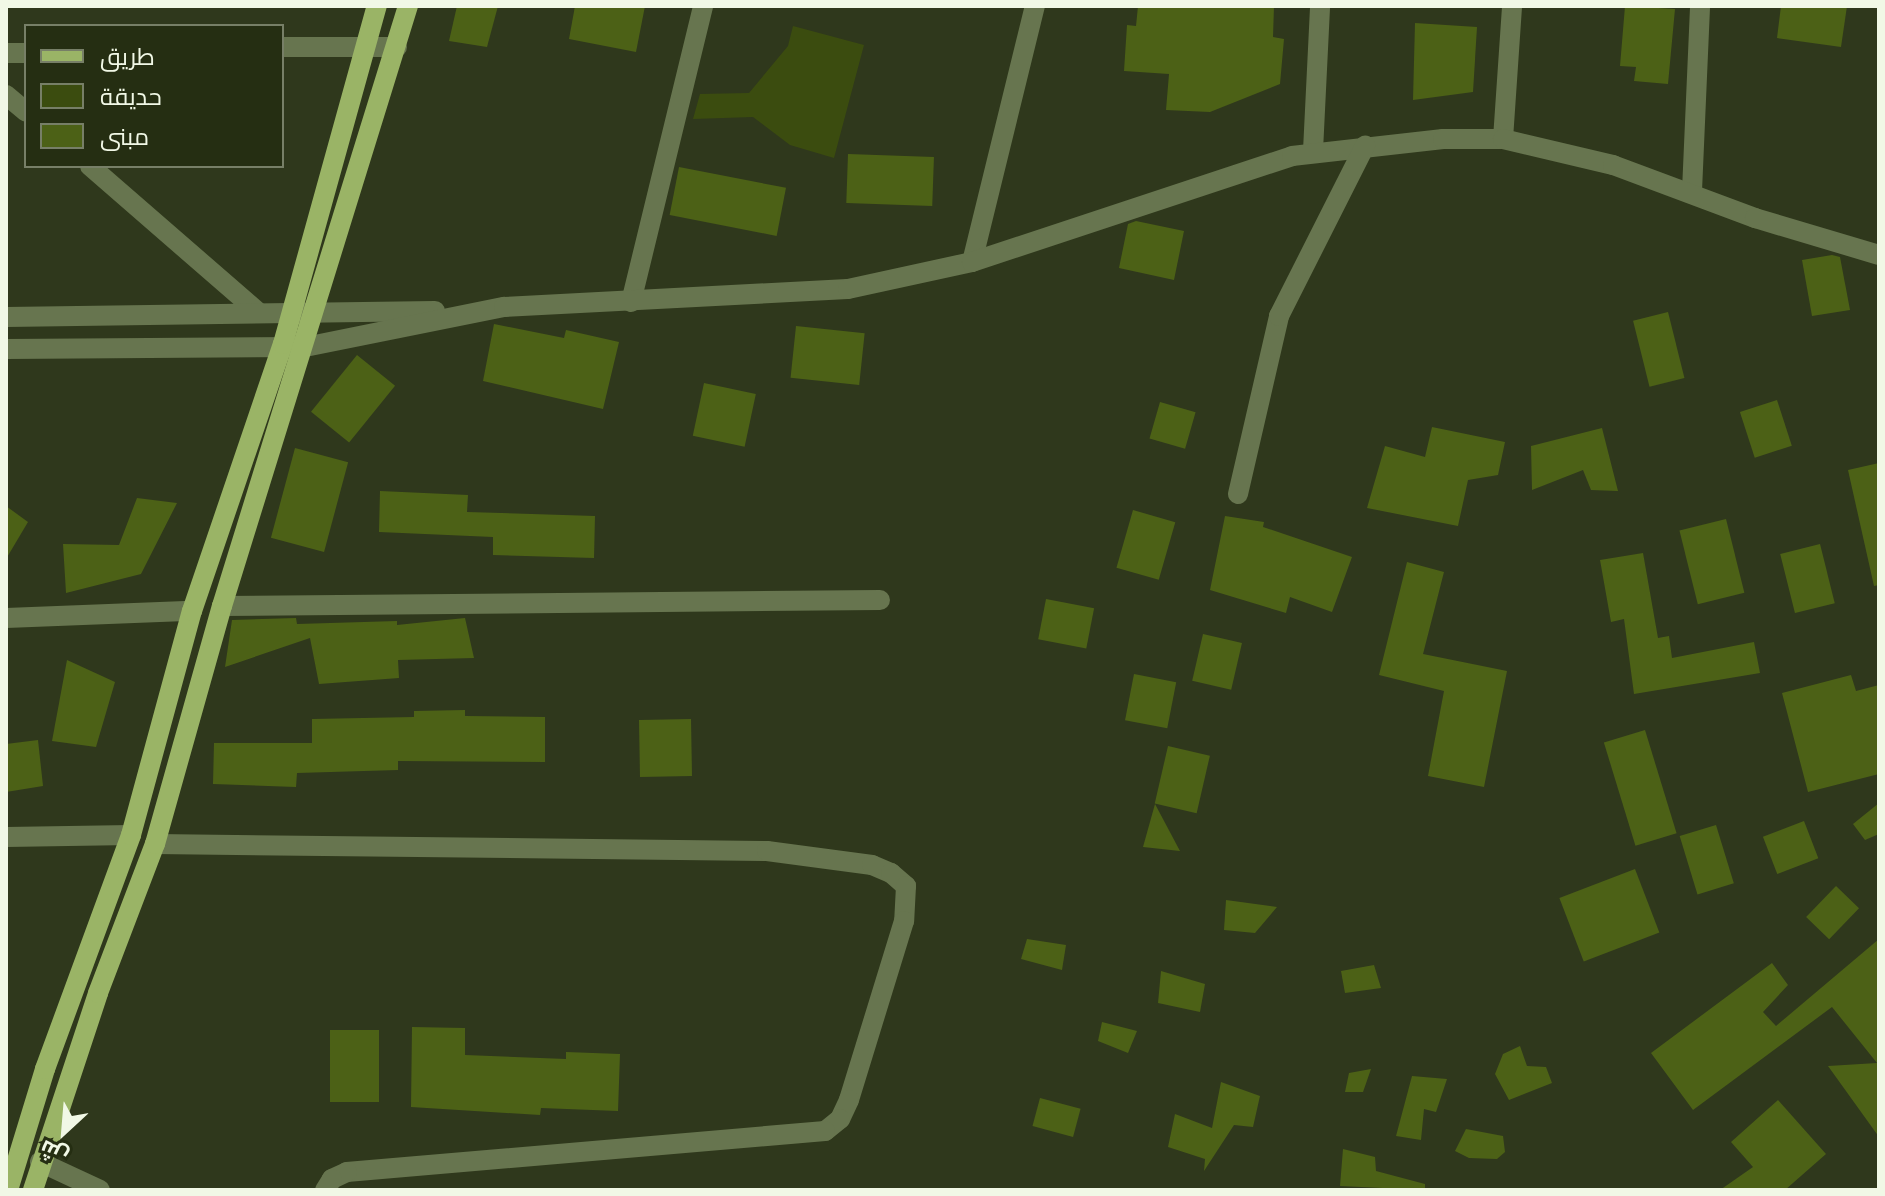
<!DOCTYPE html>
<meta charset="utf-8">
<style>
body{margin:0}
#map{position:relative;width:1885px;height:1196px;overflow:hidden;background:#2f381c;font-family:"Noto Serif",Cairo,serif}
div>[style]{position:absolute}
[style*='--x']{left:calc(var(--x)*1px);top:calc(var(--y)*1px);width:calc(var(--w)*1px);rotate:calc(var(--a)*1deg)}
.green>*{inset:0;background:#3b4c0f}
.building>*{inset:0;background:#4c6116;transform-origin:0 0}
.minor>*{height:20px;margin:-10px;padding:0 10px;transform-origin:10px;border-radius:10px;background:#67754f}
.major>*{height:20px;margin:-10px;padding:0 10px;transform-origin:10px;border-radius:10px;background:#9ab466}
span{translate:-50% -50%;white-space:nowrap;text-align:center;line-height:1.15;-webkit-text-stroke:6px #252e12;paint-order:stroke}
.frame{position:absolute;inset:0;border:8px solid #f1f8e6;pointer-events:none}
.legend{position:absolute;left:24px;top:24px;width:260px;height:144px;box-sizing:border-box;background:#252e12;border:2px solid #777f67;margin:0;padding:10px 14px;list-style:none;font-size:24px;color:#f1f8e6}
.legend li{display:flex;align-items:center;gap:16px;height:40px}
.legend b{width:40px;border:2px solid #777f67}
.north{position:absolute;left:24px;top:1092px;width:80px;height:80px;-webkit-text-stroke:6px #252e12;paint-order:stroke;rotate:206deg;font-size:22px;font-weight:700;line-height:32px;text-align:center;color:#f1f8e6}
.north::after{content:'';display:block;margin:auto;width:28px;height:36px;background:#f1f8e6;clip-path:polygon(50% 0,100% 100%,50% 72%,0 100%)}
</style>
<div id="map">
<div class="green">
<i style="clip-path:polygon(793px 26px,864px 45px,834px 158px,790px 145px,753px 117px,693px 119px,700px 94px,749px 93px,788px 46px)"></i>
</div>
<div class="building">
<i style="clip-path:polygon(457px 6px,498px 6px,487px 47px,449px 41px)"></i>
<i style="clip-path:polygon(575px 6px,645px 6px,636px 52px,569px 39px)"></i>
<i style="clip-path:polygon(1138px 6px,1274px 6px,1273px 37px,1284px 39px,1280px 84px,1210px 112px,1166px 110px,1169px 74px,1124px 71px,1127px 25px,1136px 26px)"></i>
<i style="clip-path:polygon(1625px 6px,1675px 9px,1668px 84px,1634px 81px,1636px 67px,1620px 66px)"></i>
<i style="clip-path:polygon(1781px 6px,1847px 6px,1841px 47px,1777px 38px)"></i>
<i style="clip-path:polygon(1415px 23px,1477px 27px,1473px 92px,1413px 100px)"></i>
<i style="left:848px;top:154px;width:86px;height:49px;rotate:2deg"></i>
<i style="left:679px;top:167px;width:109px;height:49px;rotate:11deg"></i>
<i style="clip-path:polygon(1136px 221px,1184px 231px,1174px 280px,1119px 268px,1128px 224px)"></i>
<i style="clip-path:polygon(1832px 255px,1840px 257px,1850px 310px,1812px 316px,1802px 260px)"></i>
<i style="left:1668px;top:312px;width:68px;height:36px;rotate:76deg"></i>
<i style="clip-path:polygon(494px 324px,564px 338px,566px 330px,619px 342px,603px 409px,483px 381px)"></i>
<i style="left:796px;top:326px;width:69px;height:52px;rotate:6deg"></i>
<i style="left:357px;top:355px;width:49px;height:73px;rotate:39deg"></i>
<i style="left:704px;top:383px;width:53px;height:54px;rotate:12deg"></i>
<i style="left:1777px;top:400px;width:48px;height:39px;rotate:72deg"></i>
<i style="left:1160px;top:402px;width:37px;height:38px;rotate:16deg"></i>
<i style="clip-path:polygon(1432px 427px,1505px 442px,1498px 475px,1468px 480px,1458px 526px,1367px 508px,1385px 446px,1425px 457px)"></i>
<i style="clip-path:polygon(1602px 428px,1618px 491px,1591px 490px,1583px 470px,1532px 490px,1531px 446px)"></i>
<i style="left:295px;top:448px;width:55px;height:93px;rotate:15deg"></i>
<i style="clip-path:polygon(1879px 463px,1879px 585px,1874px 586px,1848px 470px)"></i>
<i style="clip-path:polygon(380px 491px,468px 495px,467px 512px,595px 516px,594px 558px,493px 555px,493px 537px,379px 532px)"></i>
<i style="clip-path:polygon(137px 498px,177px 503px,141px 574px,66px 593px,63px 544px,119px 545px)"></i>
<i style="clip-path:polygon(6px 506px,28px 522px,6px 559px)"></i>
<i style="left:1133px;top:510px;width:44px;height:60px;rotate:16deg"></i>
<i style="clip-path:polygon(1225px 516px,1264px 522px,1263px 527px,1352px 557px,1332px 612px,1290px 597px,1286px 613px,1210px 590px)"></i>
<i style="left:1726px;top:519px;width:76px;height:48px;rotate:76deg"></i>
<i style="left:1820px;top:544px;width:61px;height:41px;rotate:76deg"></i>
<i style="clip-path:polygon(1643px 553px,1658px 638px,1669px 636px,1672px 658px,1754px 642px,1760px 673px,1634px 694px,1624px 619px,1611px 622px,1600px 560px)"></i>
<i style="clip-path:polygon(1407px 562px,1444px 572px,1423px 654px,1507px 671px,1484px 787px,1428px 776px,1444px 691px,1379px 675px)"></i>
<i style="left:1046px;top:599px;width:49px;height:41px;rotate:11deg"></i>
<i style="clip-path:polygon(296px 618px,297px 624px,397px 621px,397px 625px,465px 618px,474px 658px,398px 660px,399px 678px,319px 684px,310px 638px,225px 667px,232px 620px)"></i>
<i style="left:1203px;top:634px;width:40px;height:48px;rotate:13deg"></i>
<i style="clip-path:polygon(67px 660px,115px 682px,96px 747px,52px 741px)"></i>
<i style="left:1134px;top:674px;width:43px;height:47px;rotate:11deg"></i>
<i style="clip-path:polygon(1851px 675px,1856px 691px,1879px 685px,1879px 774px,1808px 792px,1782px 693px)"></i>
<i style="clip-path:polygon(465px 710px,465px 716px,545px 717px,545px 762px,398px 761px,398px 770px,297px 773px,296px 787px,213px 784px,214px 743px,312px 743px,312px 719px,414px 717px,414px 711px)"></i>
<i style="left:691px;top:719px;width:57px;height:52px;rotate:89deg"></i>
<i style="left:1645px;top:730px;width:108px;height:43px;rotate:73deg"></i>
<i style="clip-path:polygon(38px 740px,43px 786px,6px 792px,6px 744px)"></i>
<i style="left:1168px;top:746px;width:43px;height:59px;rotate:13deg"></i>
<i style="clip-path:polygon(1879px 803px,1879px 834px,1865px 840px,1853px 824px)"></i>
<i style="clip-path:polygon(1155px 804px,1180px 851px,1143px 847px)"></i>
<i style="left:1804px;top:821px;width:40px;height:44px;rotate:69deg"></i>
<i style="left:1716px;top:825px;width:61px;height:38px;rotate:73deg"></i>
<i style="left:1635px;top:869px;width:68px;height:81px;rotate:69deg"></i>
<i style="left:1836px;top:886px;width:32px;height:43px;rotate:44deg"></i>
<i style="clip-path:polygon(1226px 900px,1277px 907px,1255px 933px,1224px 930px)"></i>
<i style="clip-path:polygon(1027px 939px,1066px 945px,1062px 970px,1021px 959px)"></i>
<i style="clip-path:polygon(1879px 939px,1879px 1137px,1828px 1066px,1877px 1063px,1832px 1007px,1693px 1110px,1651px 1053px,1772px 963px,1788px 985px,1763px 1012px,1776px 1026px)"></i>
<i style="clip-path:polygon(1374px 965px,1381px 988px,1345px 993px,1341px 971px)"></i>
<i style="clip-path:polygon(1161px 971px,1205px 984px,1200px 1012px,1158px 1003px)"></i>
<i style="clip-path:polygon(1102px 1022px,1137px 1031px,1128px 1053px,1098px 1041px)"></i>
<i style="clip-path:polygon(412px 1027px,465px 1028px,465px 1055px,566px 1059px,566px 1052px,620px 1054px,618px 1111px,541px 1108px,540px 1115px,411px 1107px)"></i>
<i style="left:330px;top:1030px;width:49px;height:72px"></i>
<i style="clip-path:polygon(1520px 1046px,1527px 1066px,1546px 1067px,1552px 1083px,1509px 1100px,1495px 1074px,1503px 1054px)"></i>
<i style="clip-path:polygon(1371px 1069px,1363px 1092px,1345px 1092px,1349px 1073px)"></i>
<i style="clip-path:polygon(1412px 1076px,1447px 1079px,1436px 1112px,1424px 1109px,1421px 1140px,1396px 1136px)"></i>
<i style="clip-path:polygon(1221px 1082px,1260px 1096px,1253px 1127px,1234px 1125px,1204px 1171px,1205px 1159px,1168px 1147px,1175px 1114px,1212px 1128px)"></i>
<i style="left:1040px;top:1098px;width:42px;height:29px;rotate:15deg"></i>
<i style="clip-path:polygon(1778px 1100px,1826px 1154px,1785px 1190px,1720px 1190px,1753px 1167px,1731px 1142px)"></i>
<i style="clip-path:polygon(1466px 1129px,1503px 1136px,1505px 1152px,1497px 1159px,1469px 1158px,1455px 1151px)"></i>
<i style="clip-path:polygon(1343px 1149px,1375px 1157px,1376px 1171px,1425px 1184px,1425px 1190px,1340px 1186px)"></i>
</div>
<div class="minor">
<i style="--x:282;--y:47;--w:115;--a:0"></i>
<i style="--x:6;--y:53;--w:20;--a:0"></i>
<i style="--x:6;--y:95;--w:26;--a:40"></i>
<i style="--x:1503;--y:139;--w:133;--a:-86.1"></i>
<i style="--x:1313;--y:151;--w:145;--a:-87.2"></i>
<i style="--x:90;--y:166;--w:223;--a:41"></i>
<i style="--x:1692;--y:191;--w:185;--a:-87.5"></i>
<i style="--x:972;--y:262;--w:264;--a:-76.2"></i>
<i style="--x:631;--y:302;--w:305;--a:-76.3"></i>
<i style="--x:6;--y:317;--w:429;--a:-0.8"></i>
<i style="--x:6;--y:349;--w:299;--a:-0.4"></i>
<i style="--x:305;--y:347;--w:203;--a:-11.4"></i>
<i style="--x:504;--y:307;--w:344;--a:-3"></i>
<i style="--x:848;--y:289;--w:127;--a:-12.3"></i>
<i style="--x:972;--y:262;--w:337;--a:-18.3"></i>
<i style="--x:1292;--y:156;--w:152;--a:-6.4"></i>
<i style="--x:1443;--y:139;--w:60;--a:0"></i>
<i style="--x:1503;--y:139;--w:113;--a:13.3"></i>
<i style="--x:1613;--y:165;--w:152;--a:20.5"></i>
<i style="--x:1755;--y:218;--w:129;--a:16.6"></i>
<i style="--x:1238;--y:494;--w:183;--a:-77"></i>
<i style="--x:1279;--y:316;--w:191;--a:-63.2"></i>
<i style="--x:222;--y:606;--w:658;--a:-0.52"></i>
<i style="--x:6;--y:618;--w:186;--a:-2.2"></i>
<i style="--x:6;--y:837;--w:125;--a:-0.9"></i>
<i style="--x:155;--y:844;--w:612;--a:0.66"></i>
<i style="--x:767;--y:851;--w:106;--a:7.6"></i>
<i style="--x:872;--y:865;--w:21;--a:23"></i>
<i style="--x:891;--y:873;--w:20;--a:41"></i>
<i style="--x:906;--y:886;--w:35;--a:93"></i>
<i style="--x:904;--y:921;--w:187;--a:107.1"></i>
<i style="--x:849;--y:1100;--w:21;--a:115"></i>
<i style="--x:840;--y:1119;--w:19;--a:141"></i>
<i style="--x:825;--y:1131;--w:480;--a:175.1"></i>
<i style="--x:347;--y:1172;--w:17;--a:155"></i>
<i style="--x:332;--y:1179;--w:13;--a:122"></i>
<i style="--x:40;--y:1162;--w:66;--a:25"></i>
</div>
<div class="major">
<i style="--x:8;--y:1190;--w:127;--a:-73"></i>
<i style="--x:45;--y:1069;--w:249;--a:-69.8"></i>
<i style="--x:131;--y:835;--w:232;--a:-74.8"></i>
<i style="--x:192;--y:611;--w:282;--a:-71.2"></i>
<i style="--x:283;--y:344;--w:351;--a:-74.5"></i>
<i style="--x:33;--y:1190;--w:207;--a:-71.7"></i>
<i style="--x:98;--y:993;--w:160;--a:-69.1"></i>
<i style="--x:155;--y:844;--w:247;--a:-74.3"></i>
<i style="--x:222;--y:606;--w:628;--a:-72.78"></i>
</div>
<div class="frame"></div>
<ul class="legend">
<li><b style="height:10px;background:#9ab466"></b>طريق</li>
<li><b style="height:22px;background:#3b4c0f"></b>حديقة</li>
<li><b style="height:22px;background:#4c6116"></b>مبنى</li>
</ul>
<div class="north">ش</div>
</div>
